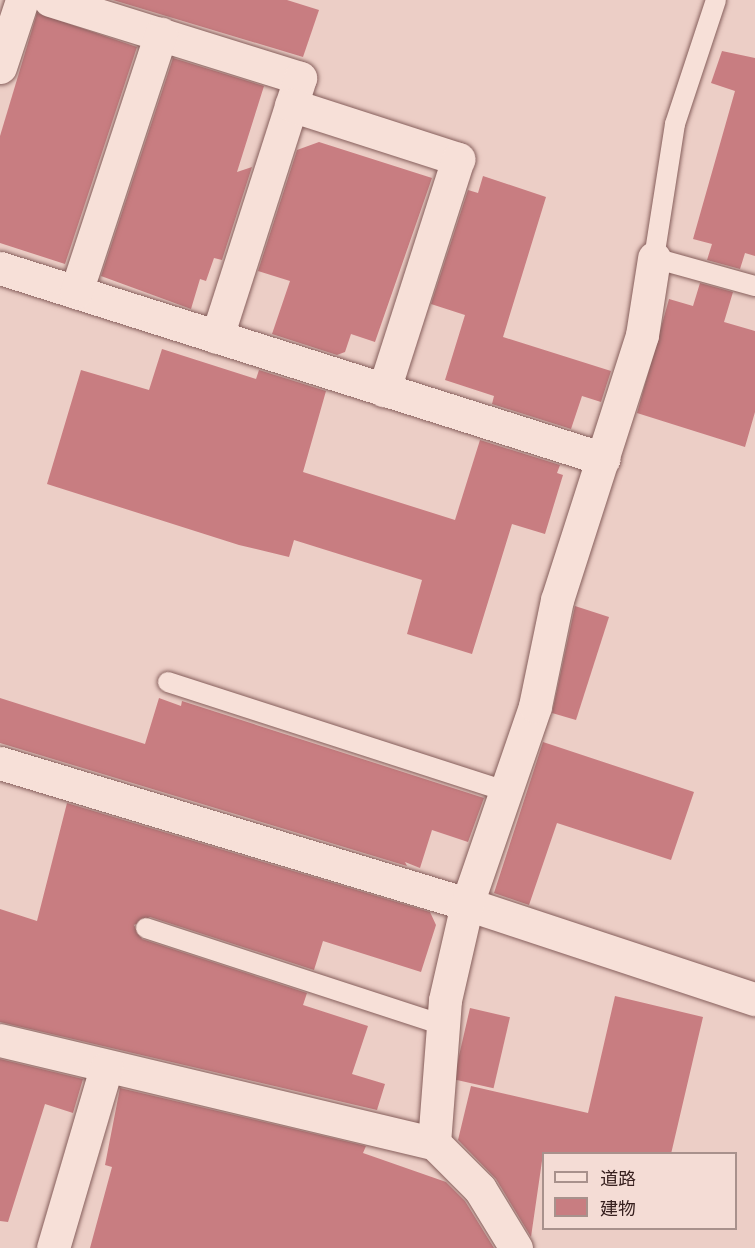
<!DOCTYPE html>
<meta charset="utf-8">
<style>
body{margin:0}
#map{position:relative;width:755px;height:1248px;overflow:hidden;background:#eccec6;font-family:Literata,"Noto Sans JP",serif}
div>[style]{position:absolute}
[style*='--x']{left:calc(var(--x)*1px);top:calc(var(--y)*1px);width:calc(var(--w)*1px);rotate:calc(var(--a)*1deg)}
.building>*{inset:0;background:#c87d81;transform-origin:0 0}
.roads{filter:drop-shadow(0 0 2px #865f5c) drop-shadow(0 0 2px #865f5c)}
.service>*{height:20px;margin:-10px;padding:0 10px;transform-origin:10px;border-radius:10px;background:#f7e0d8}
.minor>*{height:33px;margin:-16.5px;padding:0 16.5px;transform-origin:16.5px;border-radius:16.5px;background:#f7e0d8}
span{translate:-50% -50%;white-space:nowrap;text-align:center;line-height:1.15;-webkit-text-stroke:5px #f4dcd5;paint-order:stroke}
.legend{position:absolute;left:542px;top:1152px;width:195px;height:78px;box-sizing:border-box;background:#f4dcd5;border:2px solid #a8918c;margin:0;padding:8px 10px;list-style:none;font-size:18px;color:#37201f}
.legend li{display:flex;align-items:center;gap:12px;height:30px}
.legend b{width:30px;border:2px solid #a8918c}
</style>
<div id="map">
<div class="building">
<i style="clip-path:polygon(113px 0,287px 0,319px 10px,303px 57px)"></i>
<i style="clip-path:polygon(37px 13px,137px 47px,65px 264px,0 243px,0 136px)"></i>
<i style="clip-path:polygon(722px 51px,755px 58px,755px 256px,745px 253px,740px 269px,707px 260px,712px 244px,693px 239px,735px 91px,711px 83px)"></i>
<i style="clip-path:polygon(173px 58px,264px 86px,237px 172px,252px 167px,222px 260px,214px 258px,206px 281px,200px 279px,191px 309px,101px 276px)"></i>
<i style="clip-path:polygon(319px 142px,432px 178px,375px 342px,351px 334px,345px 352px,337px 355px,272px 334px,290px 281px,258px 271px,297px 150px)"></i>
<i style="clip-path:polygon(483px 176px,546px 197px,503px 337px,611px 371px,601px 402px,582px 396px,571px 429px,492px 404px,494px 396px,445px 380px,465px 315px,431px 304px,468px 190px,478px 193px)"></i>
<i style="clip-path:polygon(700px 283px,733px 292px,724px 322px,755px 331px,755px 412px,745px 447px,637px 413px,669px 299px,693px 306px)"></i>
<i style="clip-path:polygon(162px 349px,256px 379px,259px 370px,326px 391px,303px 472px,455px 520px,480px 440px,560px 465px,557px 473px,563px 475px,545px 534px,512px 524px,472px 654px,407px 634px,422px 580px,294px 540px,289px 557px,239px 545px,47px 484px,81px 370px,149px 390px)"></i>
<i style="clip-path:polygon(575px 606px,609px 617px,576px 720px,552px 713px)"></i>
<i style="clip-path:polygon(0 698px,145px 744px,159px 698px,181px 706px,182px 701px,484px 798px,468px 842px,432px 830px,420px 868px,405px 862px,407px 866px,0 743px)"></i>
<i style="clip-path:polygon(543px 742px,694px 792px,671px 860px,557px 823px,529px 905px,494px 893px)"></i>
<i style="clip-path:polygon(67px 803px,430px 912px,436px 925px,421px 972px,323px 941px,314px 970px,150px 917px,134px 925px,142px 939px,307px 993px,303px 1005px,368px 1026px,352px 1074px,385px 1084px,377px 1110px,0 1022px,0 909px,37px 921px)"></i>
<i style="clip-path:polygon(615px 996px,703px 1017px,671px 1154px,543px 1154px,531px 1237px,496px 1179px,458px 1140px,471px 1086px,588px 1113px)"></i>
<i style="left:470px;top:1008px;width:41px;height:73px;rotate:13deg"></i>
<i style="clip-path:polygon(0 1059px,83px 1079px,73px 1113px,45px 1104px,8px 1222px,0 1221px)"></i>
<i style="clip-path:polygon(120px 1088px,366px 1146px,363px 1153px,446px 1182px,465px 1201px,494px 1248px,90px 1248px,112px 1167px,105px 1165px)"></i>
</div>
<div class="roads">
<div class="service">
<i style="--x:716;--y:0;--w:131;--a:108.3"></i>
<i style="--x:675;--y:124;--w:136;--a:98.9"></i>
<i style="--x:654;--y:258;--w:105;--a:15.5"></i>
<i style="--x:168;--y:682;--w:355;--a:17.9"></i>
<i style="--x:146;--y:928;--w:312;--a:18.1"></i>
</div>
<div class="minor">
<i style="--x:50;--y:0;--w:262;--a:17.3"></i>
<i style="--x:300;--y:78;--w:272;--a:107.8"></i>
<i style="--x:0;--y:67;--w:71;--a:-71.8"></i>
<i style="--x:291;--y:105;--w:176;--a:17.9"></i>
<i style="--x:458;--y:159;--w:243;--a:107.8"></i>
<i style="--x:0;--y:268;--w:633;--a:17.55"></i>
<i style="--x:76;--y:292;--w:272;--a:-71.8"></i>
<i style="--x:0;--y:763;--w:488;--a:16.8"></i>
<i style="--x:467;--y:904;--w:303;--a:18.3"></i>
<i style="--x:0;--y:1040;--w:446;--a:13.4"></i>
<i style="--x:53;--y:1248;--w:188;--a:-73.6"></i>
<i style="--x:516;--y:1248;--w:69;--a:-121.4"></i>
<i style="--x:480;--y:1189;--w:65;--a:-135"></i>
<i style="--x:434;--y:1143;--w:143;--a:-85.6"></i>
<i style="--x:445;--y:1000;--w:98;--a:-77.1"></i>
<i style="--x:467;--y:904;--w:209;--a:-71"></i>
<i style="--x:535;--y:706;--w:108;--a:-78.3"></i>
<i style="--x:557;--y:600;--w:278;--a:-72.2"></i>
<i style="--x:642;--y:335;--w:78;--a:-81.1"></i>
</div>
</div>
<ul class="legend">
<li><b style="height:8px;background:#f7e0d8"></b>道路</li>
<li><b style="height:16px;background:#c87d81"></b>建物</li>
</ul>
</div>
